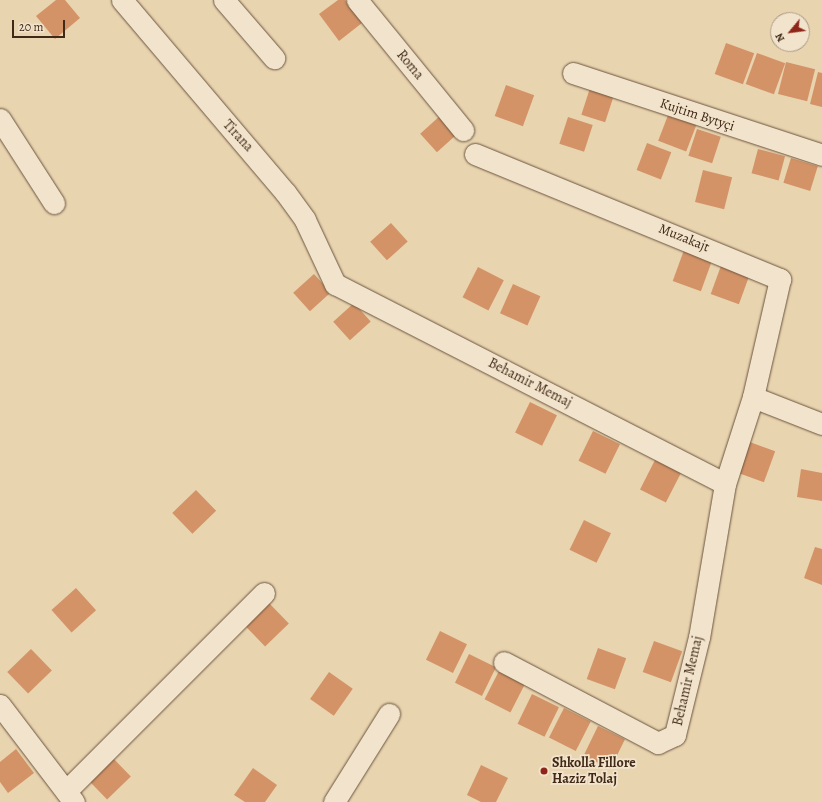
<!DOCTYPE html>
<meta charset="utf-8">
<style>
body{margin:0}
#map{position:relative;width:822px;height:802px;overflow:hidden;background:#e9d4b0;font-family:Alegreya,serif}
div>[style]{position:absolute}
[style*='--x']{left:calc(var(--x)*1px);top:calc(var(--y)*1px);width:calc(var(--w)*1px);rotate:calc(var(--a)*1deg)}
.building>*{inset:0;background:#d39367;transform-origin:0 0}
.roads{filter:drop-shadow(0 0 1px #6b543d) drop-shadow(0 0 1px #6b543d)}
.minor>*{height:21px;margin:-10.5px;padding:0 10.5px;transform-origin:10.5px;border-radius:10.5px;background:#f1e3cc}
.dots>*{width:11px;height:11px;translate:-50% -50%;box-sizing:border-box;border:2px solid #f1e3cc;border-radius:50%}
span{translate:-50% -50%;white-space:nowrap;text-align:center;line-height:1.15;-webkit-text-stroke:3.5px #f1e3cc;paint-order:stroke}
.street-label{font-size:14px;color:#412917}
.poi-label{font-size:14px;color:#412917;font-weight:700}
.left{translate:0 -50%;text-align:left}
.north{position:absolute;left:770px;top:12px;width:40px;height:40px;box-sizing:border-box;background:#f1e3cc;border:1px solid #ab9984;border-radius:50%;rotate:241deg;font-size:11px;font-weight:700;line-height:16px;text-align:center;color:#412917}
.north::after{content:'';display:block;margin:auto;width:14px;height:18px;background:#8f2418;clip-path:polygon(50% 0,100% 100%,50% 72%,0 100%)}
.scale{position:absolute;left:12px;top:20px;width:53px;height:18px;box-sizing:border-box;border:2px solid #412917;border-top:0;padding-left:5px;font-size:12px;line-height:14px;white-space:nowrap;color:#412917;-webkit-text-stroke:3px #f1e3cc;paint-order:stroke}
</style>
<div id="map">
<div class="building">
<i style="clip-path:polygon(56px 0,65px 0,80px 18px,55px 39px,36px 16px)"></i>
<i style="clip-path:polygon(338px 0,345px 0,362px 23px,339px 41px,319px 14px)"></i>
<i style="left:726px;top:43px;width:30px;height:33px;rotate:20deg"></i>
<i style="left:757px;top:53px;width:30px;height:33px;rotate:20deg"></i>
<i style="left:786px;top:62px;width:30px;height:33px;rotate:14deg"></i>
<i style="clip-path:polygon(818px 72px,822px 73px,822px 107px,810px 104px)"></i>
<i style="left:506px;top:85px;width:30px;height:33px;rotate:20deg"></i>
<i style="left:590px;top:88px;width:25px;height:28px;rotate:18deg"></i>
<i style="left:670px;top:110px;width:30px;height:33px;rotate:21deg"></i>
<i style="left:441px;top:115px;width:25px;height:28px;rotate:48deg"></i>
<i style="left:568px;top:117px;width:26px;height:28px;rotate:18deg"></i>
<i style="left:697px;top:129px;width:25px;height:28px;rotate:18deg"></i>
<i style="left:647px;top:143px;width:26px;height:29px;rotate:21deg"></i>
<i style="left:758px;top:149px;width:28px;height:25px;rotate:15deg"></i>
<i style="left:791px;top:158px;width:28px;height:26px;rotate:17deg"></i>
<i style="left:703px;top:170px;width:30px;height:33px;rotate:14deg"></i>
<i style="left:391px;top:223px;width:25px;height:28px;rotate:48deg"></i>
<i style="left:684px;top:250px;width:30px;height:33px;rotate:20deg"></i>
<i style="left:722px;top:263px;width:30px;height:33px;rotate:20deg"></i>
<i style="left:478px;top:267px;width:29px;height:34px;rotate:27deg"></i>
<i style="left:314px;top:274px;width:25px;height:28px;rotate:48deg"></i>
<i style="left:513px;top:284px;width:30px;height:32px;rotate:24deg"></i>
<i style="left:354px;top:303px;width:25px;height:28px;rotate:48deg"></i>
<i style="left:530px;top:402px;width:30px;height:34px;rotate:26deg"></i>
<i style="left:593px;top:431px;width:30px;height:33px;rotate:26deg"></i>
<i style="left:747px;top:441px;width:30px;height:33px;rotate:20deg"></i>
<i style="left:655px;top:460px;width:29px;height:33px;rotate:27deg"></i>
<i style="clip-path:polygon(801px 469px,822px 473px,822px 501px,797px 497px)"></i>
<i style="left:196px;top:490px;width:29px;height:33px;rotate:46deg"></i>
<i style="left:584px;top:520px;width:30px;height:33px;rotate:26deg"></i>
<i style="clip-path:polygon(815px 547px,822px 549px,822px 585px,804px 578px)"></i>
<i style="left:76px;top:588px;width:30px;height:33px;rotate:48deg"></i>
<i style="left:268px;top:602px;width:30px;height:33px;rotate:46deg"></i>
<i style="left:440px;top:631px;width:30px;height:32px;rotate:26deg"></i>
<i style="left:654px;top:641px;width:30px;height:33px;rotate:20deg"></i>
<i style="left:598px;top:648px;width:30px;height:33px;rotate:20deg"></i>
<i style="left:31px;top:649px;width:30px;height:33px;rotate:46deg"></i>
<i style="left:469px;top:654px;width:30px;height:32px;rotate:26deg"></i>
<i style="left:500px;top:669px;width:29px;height:34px;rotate:27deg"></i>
<i style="left:329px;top:672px;width:29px;height:33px;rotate:35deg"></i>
<i style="left:532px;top:694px;width:30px;height:33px;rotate:26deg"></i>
<i style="left:564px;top:708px;width:30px;height:33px;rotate:27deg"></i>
<i style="left:598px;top:726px;width:30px;height:33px;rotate:26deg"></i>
<i style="clip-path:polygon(16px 749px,34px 773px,8px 793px,0 782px,0 762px)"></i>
<i style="left:110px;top:755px;width:30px;height:33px;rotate:46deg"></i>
<i style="clip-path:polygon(481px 765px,508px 778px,496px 802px,481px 802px,467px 795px)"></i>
<i style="clip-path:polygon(253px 768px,277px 785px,265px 802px,245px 802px,234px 795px)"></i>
</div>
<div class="roads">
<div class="minor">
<i style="--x:122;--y:0;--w:252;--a:49.7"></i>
<i style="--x:285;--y:192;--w:34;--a:54"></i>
<i style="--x:305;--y:220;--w:71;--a:64.9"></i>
<i style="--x:335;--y:284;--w:438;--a:27.1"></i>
<i style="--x:224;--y:0;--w:77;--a:49.2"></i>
<i style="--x:357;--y:0;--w:168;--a:50.8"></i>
<i style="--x:573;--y:73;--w:262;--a:18.2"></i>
<i style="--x:0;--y:119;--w:100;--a:57.3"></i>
<i style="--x:475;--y:154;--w:330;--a:22.3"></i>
<i style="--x:780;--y:279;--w:121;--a:102.9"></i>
<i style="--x:753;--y:397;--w:91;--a:107.8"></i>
<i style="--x:725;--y:484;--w:155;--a:99.6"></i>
<i style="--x:699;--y:637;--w:101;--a:103.8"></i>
<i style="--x:675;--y:735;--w:19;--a:155"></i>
<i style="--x:658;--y:743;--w:174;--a:-152.3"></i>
<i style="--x:753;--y:397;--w:74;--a:21.4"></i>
<i style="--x:0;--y:705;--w:122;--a:52.7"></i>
<i style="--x:66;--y:791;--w:280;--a:-45"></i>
<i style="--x:334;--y:802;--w:104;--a:-58"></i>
</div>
</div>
<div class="dots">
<i style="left:544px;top:771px;background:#8f2418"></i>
</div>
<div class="street-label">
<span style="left:410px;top:65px;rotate:50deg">Roma</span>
<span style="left:697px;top:115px;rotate:18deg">Kujtim Bytyçi</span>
<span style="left:238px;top:136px;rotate:47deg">Tirana</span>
<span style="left:684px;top:238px;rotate:22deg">Muzakajt</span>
<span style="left:530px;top:383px;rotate:27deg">Behamir Memaj</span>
<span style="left:688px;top:681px;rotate:-77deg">Behamir Memaj</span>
</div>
<div class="poi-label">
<span class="left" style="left:552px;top:771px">Shkolla Fillore<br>Haziz Tolaj</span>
</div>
<div class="north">N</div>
<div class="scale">20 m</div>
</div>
